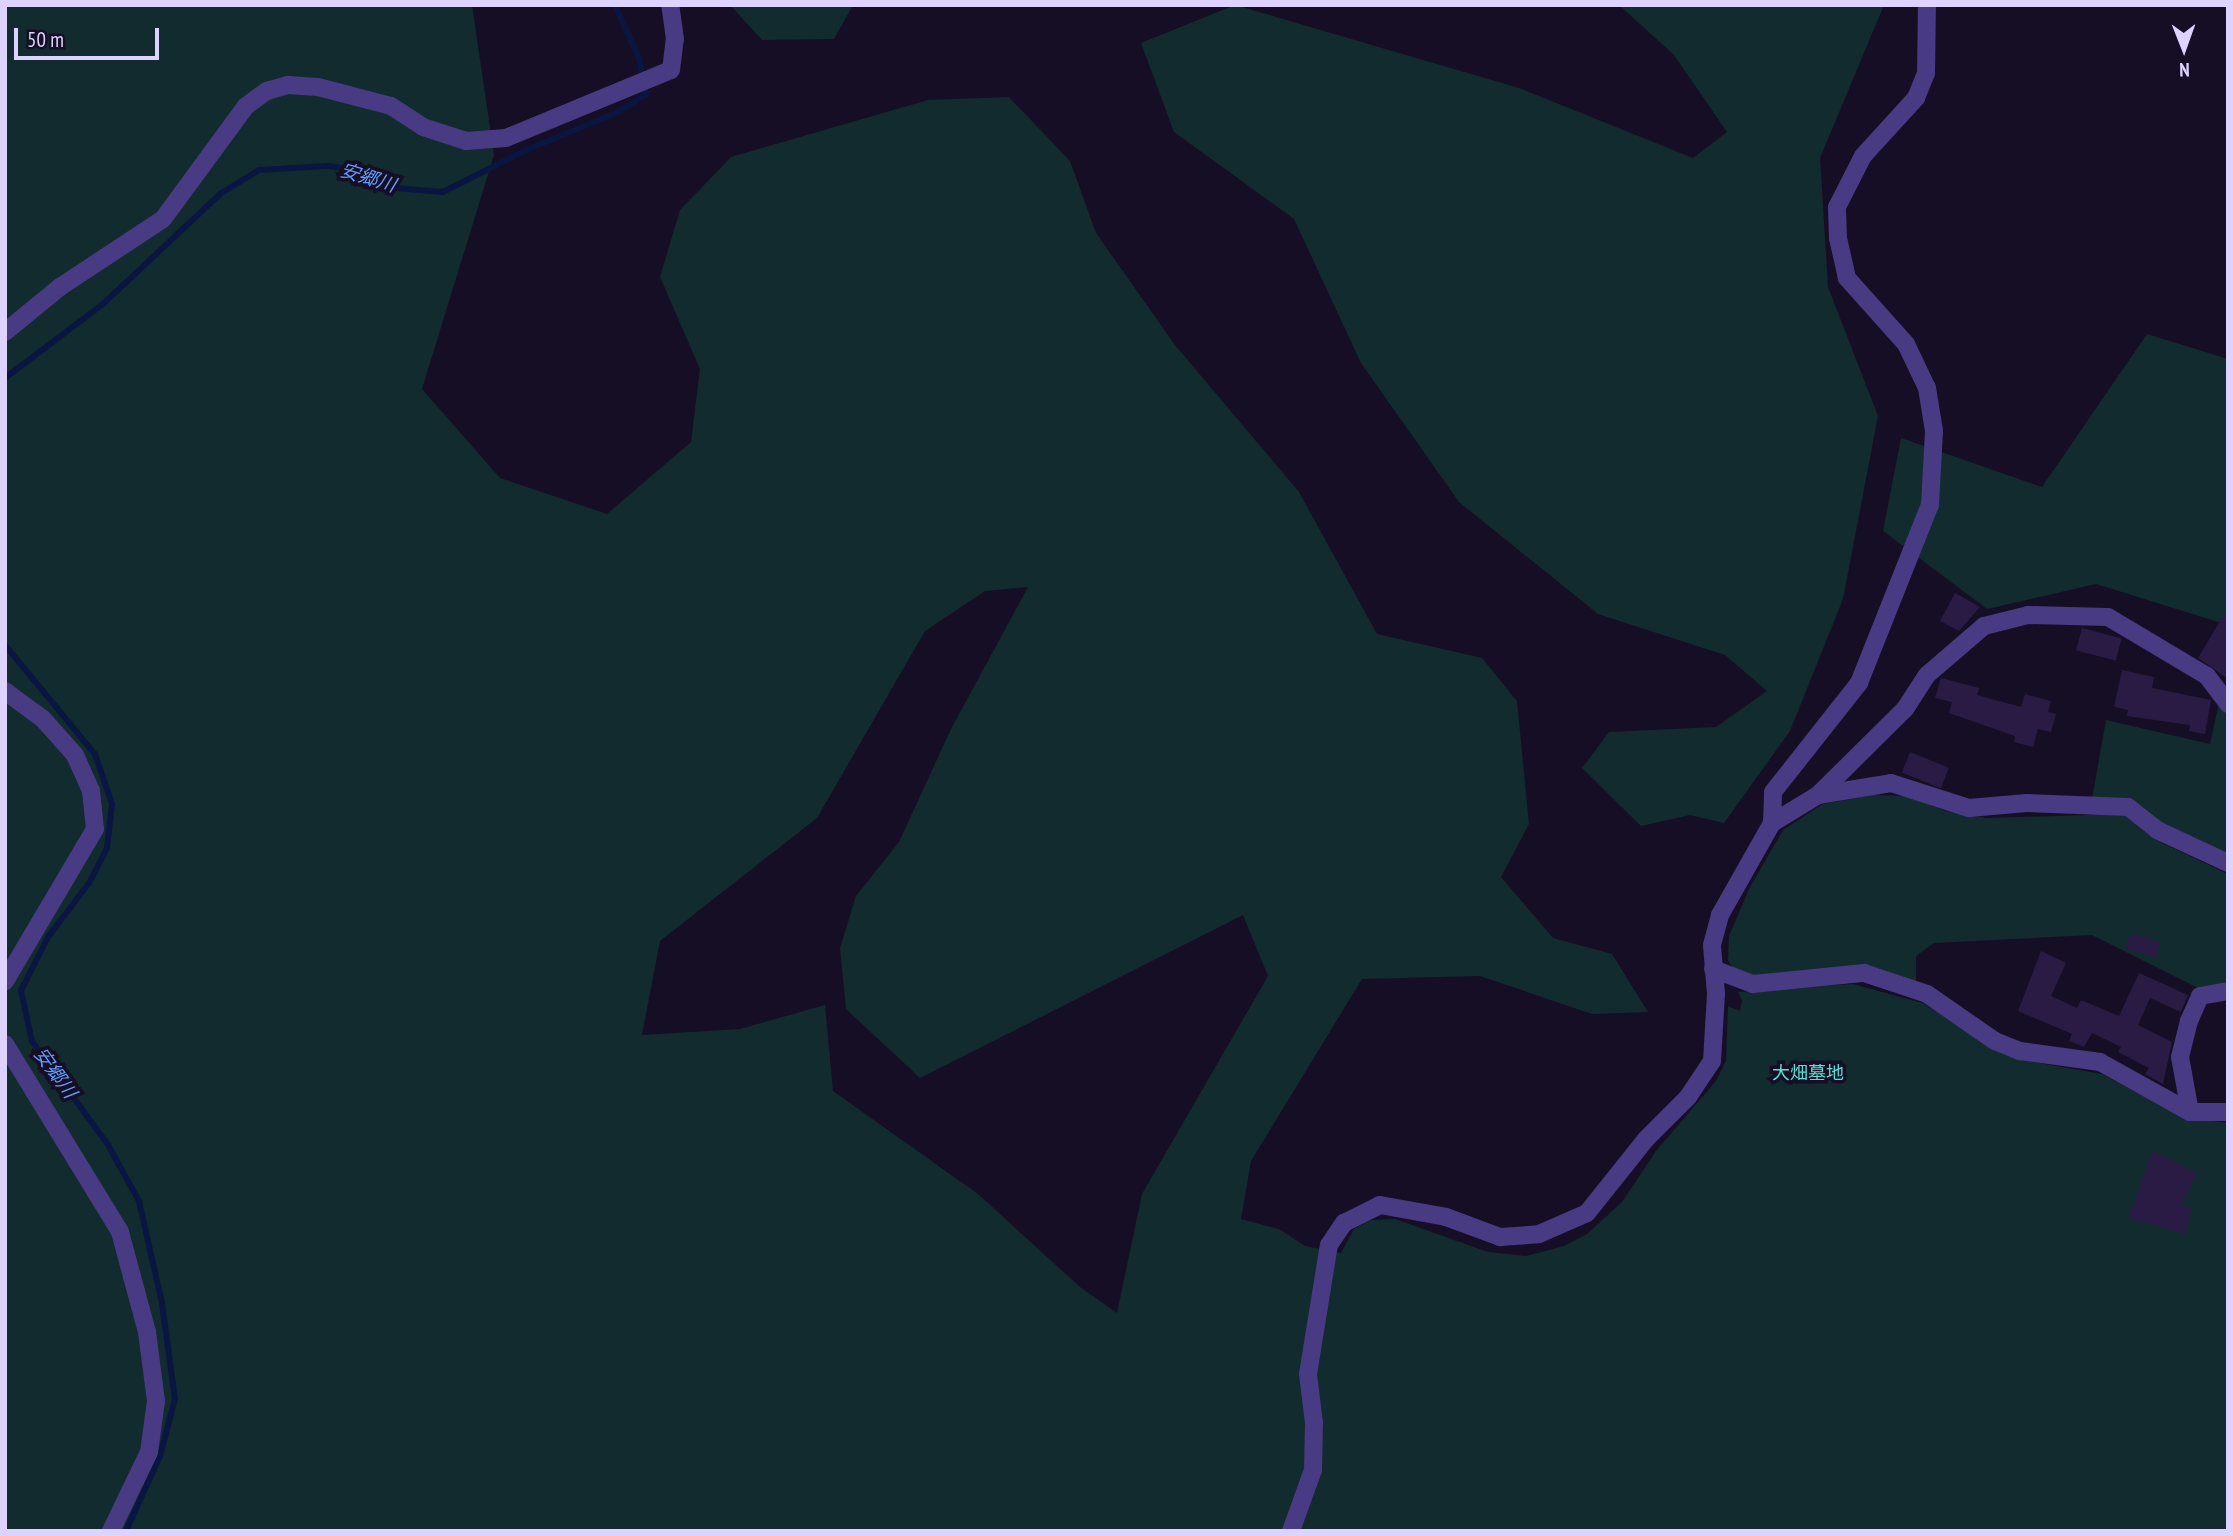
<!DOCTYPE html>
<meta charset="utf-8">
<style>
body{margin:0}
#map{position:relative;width:2233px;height:1536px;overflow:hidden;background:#160e24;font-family:"PT Sans Narrow","Noto Sans JP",sans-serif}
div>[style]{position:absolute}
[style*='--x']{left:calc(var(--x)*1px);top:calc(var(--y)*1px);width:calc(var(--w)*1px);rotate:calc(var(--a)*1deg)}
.green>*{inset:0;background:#122b2e}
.stream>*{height:6px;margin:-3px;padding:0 3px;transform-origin:3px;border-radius:3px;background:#0a1642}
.building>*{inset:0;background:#2a1b45;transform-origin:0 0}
.street>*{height:18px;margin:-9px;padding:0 9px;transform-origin:9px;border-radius:9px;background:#483a83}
span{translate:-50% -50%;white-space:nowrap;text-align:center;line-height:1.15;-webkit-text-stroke:7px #160e24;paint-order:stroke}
.park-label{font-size:18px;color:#5edfd3}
.water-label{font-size:19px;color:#609dfe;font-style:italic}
.frame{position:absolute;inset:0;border:7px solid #ded2ff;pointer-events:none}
.north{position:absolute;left:2149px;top:14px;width:70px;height:70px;-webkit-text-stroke:5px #160e24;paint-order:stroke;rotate:179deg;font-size:19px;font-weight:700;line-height:28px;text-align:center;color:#ded2ff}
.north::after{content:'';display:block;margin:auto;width:24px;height:32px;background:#ded2ff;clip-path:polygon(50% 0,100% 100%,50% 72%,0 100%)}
.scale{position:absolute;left:14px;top:28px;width:145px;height:32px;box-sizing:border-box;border:4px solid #ded2ff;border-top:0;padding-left:9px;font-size:21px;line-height:24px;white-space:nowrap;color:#ded2ff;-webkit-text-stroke:5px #160e24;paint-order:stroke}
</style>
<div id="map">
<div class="green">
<i style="clip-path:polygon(evenodd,5px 5px,472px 5px,494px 155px,422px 389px,500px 478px,607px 514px,691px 442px,700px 369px,660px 277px,680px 210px,731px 157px,928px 100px,1009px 97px,1070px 161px,1096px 233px,1175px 345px,1299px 492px,1377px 634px,1482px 658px,1517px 701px,1529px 824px,1501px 877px,1553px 938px,1612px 954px,1648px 1012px,1592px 1014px,1480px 976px,1362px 979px,1251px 1161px,1241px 1219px,1279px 1229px,1305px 1246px,1341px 1253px,1354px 1229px,1371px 1220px,1395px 1219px,1488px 1252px,1526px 1256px,1564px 1246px,1587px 1234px,1622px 1202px,1656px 1151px,1716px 1081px,1726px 1061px,1728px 1006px,1740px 1011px,1742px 1000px,1738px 992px,1853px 984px,1922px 1003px,2017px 1059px,2102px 1074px,2182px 1117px,2228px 1123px,2228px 1531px,5px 1531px,5px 5px,1028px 587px,951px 729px,899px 842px,856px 896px,840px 948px,846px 1009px,920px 1078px,1243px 915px,1268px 976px,1142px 1194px,1117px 1313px,1080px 1287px,978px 1194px,833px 1091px,825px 1005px,740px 1029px,642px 1035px,660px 941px,817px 818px,925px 631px,985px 591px,1028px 587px)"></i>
<i style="clip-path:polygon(730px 5px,853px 5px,834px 39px,762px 40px)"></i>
<i style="clip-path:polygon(1235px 5px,1519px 88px,1693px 158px,1727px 132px,1674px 55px,1619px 5px,1884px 5px,1820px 158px,1828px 287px,1878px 416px,1843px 599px,1790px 731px,1724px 823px,1690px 815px,1641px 826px,1582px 768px,1609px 732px,1716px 727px,1767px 691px,1725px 655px,1598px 614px,1459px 502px,1361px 363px,1294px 219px,1174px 132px,1141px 43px)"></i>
<i style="clip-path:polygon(2147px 334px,2228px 359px,2228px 625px,2096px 584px,1987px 609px,1883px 531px,1901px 438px,2042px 487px)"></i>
<i style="clip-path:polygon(2220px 698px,2228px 707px,2228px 858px,2092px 799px,2106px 720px,2210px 744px)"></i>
<i style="clip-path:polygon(1872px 795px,1906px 796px,1946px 811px,1986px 818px,2122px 814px,2160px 842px,2228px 874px,2228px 990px,2208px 993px,2092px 935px,1934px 943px,1916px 956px,1916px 984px,1748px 976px,1733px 968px,1728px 961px,1729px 936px,1750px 887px,1783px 830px,1823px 804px)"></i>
</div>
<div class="stream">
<i style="--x:5;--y:378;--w:123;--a:-37.1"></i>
<i style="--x:103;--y:304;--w:161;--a:-43.2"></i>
<i style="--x:220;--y:194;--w:46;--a:-31.6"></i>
<i style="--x:259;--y:170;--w:69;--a:-3.3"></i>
<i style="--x:328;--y:166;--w:28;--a:8"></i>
<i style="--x:356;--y:170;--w:43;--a:24.8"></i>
<i style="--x:395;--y:188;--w:48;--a:4.8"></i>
<i style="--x:443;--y:192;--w:93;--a:-26.8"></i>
<i style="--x:526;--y:150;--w:97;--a:-22.3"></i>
<i style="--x:616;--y:113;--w:36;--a:-32"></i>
<i style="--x:646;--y:94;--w:37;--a:-101"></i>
<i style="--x:639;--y:58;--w:58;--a:-114.4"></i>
<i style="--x:5;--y:645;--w:141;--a:50.5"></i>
<i style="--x:95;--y:754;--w:53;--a:71.2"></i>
<i style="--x:112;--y:804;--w:44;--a:96.5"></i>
<i style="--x:107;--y:848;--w:39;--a:117"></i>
<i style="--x:89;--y:883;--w:68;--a:127.2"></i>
<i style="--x:48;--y:937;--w:60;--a:116.6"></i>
<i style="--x:21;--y:991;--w:51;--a:77.6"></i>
<i style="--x:32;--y:1041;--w:129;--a:53.8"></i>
<i style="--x:108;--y:1145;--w:64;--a:61"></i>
<i style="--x:139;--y:1201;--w:105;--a:77.3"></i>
<i style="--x:162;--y:1303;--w:97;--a:82.3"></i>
<i style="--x:175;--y:1399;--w:59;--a:104.7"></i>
<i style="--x:160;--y:1456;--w:82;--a:114.4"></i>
</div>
<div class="building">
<i style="clip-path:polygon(1955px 593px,1980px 607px,1959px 631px,1940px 621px)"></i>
<i style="clip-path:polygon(2228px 608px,2228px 679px,2198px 658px)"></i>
<i style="left:2082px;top:628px;width:41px;height:23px;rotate:15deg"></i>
<i style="clip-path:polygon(2122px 670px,2154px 677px,2152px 688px,2211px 700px,2205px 734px,2189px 731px,2190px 725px,2127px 716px,2128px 710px,2114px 707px)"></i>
<i style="clip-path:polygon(1941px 678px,1979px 688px,1977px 695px,2021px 707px,2025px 694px,2051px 701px,2048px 712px,2056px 714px,2051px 732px,2038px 729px,2033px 747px,2014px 742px,2015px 736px,1949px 713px,1952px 702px,1935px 698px)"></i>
<i style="left:1910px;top:752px;width:42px;height:22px;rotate:22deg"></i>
<i style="left:2130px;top:933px;width:32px;height:16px;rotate:16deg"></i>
<i style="clip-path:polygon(2041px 951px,2066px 963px,2051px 996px,2077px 1008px,2081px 1000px,2119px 1016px,2139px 973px,2188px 995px,2181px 1012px,2150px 998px,2138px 1025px,2172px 1042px,2163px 1084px,2145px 1074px,2149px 1068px,2118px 1052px,2121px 1047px,2092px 1033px,2084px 1047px,2069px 1041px,2072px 1034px,2018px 1011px)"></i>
<i style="clip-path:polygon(2152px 1151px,2197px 1173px,2181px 1205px,2192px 1208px,2185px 1234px,2129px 1218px)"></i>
</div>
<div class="street">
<i style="--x:5;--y:332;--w:71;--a:-39.3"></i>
<i style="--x:60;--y:287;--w:123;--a:-33.4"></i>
<i style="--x:163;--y:219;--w:140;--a:-53.7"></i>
<i style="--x:246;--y:106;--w:26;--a:-36"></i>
<i style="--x:267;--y:91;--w:22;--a:-16"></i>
<i style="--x:288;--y:85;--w:30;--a:4"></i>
<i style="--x:318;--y:87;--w:75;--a:14.6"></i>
<i style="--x:391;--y:106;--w:38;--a:33"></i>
<i style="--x:423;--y:127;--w:45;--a:18"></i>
<i style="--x:466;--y:141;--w:40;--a:-4.3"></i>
<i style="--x:506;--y:138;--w:178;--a:-22.4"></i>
<i style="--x:671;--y:70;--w:31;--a:-83"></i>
<i style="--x:675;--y:39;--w:34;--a:-98"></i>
<i style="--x:5;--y:691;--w:47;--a:36.4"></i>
<i style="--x:43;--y:719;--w:48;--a:48.4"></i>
<i style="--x:75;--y:755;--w:39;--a:66"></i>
<i style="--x:91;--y:791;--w:38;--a:84"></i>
<i style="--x:95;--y:829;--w:177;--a:120.6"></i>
<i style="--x:1818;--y:795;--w:74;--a:-9.3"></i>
<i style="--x:1891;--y:783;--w:82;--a:17.8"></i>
<i style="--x:1969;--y:808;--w:58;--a:-4.9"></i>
<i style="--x:2027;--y:803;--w:101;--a:2.3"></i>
<i style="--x:2128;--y:807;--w:37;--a:38"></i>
<i style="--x:2157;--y:830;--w:78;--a:24.9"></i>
<i style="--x:1772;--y:823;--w:54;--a:-31.3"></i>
<i style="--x:1818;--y:795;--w:122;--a:-44.7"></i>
<i style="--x:1905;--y:709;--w:40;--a:-57.1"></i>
<i style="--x:1927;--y:675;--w:75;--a:-40.7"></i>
<i style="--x:1984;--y:626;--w:45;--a:-14"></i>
<i style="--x:2028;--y:615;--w:80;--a:1.4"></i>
<i style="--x:2108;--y:617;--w:115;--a:30.8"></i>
<i style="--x:2207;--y:676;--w:35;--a:53"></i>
<i style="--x:1713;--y:969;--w:43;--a:20.6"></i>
<i style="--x:1753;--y:984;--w:112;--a:-5.7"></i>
<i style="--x:1864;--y:973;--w:66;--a:18.4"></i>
<i style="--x:1927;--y:994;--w:83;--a:34.7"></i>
<i style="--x:1995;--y:1041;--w:27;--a:22"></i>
<i style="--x:2020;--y:1051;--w:81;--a:7.8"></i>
<i style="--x:2100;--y:1062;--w:103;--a:29.1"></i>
<i style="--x:2190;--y:1112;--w:38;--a:0"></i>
<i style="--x:5;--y:1044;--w:220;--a:58.5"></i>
<i style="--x:120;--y:1232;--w:104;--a:74.9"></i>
<i style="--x:147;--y:1332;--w:70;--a:82.6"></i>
<i style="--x:156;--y:1401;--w:51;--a:97.8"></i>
<i style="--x:149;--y:1452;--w:88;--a:115.7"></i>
<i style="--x:2190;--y:1112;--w:56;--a:-100.3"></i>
<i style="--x:2180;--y:1057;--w:37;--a:-76"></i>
<i style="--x:2189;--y:1021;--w:27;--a:-66"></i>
<i style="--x:2200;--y:996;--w:28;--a:-10"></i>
<i style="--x:1291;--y:1531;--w:65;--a:-70.2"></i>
<i style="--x:1313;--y:1470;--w:47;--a:-88.8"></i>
<i style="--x:1314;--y:1423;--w:49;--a:-97"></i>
<i style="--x:1308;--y:1374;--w:131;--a:-80.8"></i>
<i style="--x:1329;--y:1245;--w:27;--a:-56"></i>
<i style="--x:1344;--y:1223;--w:40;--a:-26.6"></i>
<i style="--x:1380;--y:1205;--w:67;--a:10.3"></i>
<i style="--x:1446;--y:1217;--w:58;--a:20.3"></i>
<i style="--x:1500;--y:1237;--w:39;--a:-4"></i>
<i style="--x:1539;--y:1234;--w:52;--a:-23.6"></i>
<i style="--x:1587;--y:1213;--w:95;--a:-51.4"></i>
<i style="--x:1646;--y:1139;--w:59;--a:-45"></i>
<i style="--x:1688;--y:1097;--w:43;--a:-56.3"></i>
<i style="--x:1712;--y:1061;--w:67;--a:-86.6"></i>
<i style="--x:1716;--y:994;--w:49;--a:-94.7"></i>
<i style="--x:1712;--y:945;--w:31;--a:-75"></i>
<i style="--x:1720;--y:915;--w:106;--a:-60.5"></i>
<i style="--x:1772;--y:823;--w:31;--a:-88"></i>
<i style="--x:1773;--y:792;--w:139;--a:-51.7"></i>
<i style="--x:1859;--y:683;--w:192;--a:-68.3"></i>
<i style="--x:1930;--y:505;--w:74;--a:-86.9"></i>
<i style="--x:1934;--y:431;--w:44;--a:-99.2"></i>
<i style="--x:1927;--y:388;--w:49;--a:-115.5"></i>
<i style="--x:1906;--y:344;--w:89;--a:-131.8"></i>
<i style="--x:1847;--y:278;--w:41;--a:-102.7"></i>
<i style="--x:1838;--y:238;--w:31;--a:-92"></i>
<i style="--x:1837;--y:207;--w:57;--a:-63"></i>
<i style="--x:1863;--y:156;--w:79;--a:-47.6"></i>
<i style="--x:1916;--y:98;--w:27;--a:-68"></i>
<i style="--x:1926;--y:73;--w:68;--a:-89.2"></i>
</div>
<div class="park-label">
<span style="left:1808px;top:1073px">大畑墓地</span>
</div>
<div class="water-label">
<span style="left:368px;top:178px;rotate:17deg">安郷川</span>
<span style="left:55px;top:1073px;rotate:54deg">安郷川</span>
</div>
<div class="frame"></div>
<div class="north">N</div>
<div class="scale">50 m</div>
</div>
